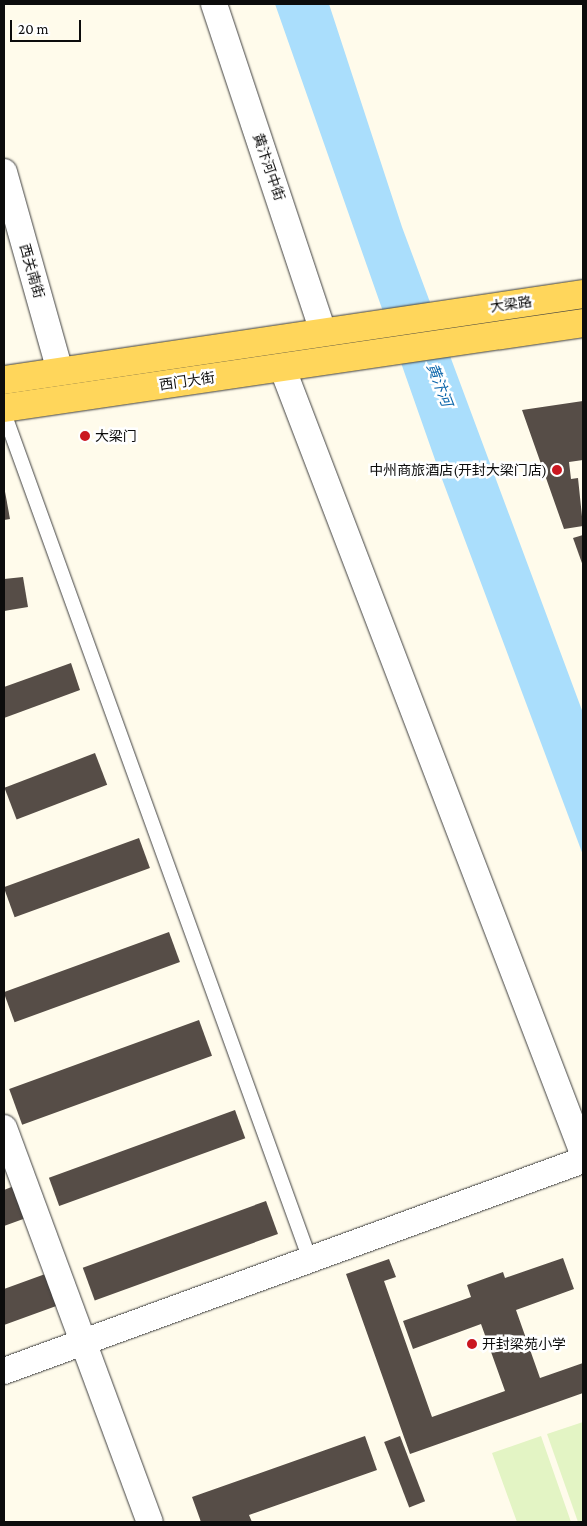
<!DOCTYPE html>
<meta charset="utf-8">
<style>
body{margin:0}
#map{position:relative;width:587px;height:1526px;overflow:hidden;background:#fffbeb;font-family:"Crimson Pro","Noto Sans SC",serif}
div>[style]{position:absolute}
[style*='--x']{left:calc(var(--x)*1px);top:calc(var(--y)*1px);width:calc(var(--w)*1px);rotate:calc(var(--a)*1deg)}
.pitch>*{inset:0;background:#e3f4c4}
.water>*{inset:0;background:#aadefc}
.building>*{inset:0;background:#564d47;transform-origin:0 0}
.roads{filter:drop-shadow(0 0 1px #3f3f3f) drop-shadow(0 0 1px #3f3f3f)}
.service>*{height:14px;margin:-7px;padding:0 7px;transform-origin:7px;border-radius:7px;background:#fff}
.minor>*{height:26px;margin:-13px;padding:0 13px;transform-origin:13px;border-radius:13px;background:#fff}
.primary>*{height:28px;margin:-14px;padding:0 14px;transform-origin:14px;border-radius:14px;background:#ffd65b}
.dots>*{width:14px;height:14px;translate:-50% -50%;box-sizing:border-box;border:2px solid #fff;border-radius:50%}
span{translate:-50% -50%;white-space:nowrap;text-align:center;line-height:1.15;-webkit-text-stroke:5px #fff;paint-order:stroke}
.street-label{font-size:14px;color:#0c0c0c}
.poi-label{font-size:14px;color:#0c0c0c}
.left{translate:0 -50%;text-align:left}
.right{translate:-100% -50%;text-align:right}
.water-label{font-size:15px;color:#0a65aa;font-style:italic}
.frame{position:absolute;inset:0;border:5px solid #0c0c0c;pointer-events:none}
.scale{position:absolute;left:10px;top:20px;width:71px;height:22px;box-sizing:border-box;border:2px solid #0c0c0c;border-top:0;padding-left:6px;font-size:15px;line-height:18px;white-space:nowrap;color:#0c0c0c;-webkit-text-stroke:4px #fff;paint-order:stroke}
</style>
<div id="map">
<div class="pitch">
<i style="clip-path:polygon(583px 1422px,583px 1522px,578px 1522px,547px 1434px)"></i>
<i style="clip-path:polygon(541px 1436px,571px 1522px,572px 1522px,517px 1522px,492px 1453px)"></i>
</div>
<div class="water">
<i style="clip-path:polygon(275px 4px,329px 4px,402px 227px,583px 713px,583px 855px,439px 471px)"></i>
</div>
<div class="building">
<i style="clip-path:polygon(583px 401px,583px 460px,569px 462px,571px 479px,578px 478px,583px 526px,564px 529px,522px 410px)"></i>
<i style="clip-path:polygon(4px 486px,10px 519px,4px 520px)"></i>
<i style="clip-path:polygon(583px 535px,583px 566px,573px 538px)"></i>
<i style="clip-path:polygon(23px 577px,28px 607px,4px 611px,4px 579px)"></i>
<i style="clip-path:polygon(71px 663px,80px 690px,4px 718px,4px 687px)"></i>
<i style="left:95px;top:753px;width:34px;height:97px;rotate:69deg"></i>
<i style="left:139px;top:838px;width:32px;height:144px;rotate:70deg"></i>
<i style="left:169px;top:932px;width:32px;height:176px;rotate:70deg"></i>
<i style="left:199px;top:1020px;width:38px;height:202px;rotate:70deg"></i>
<i style="left:235px;top:1110px;width:30px;height:198px;rotate:70deg"></i>
<i style="clip-path:polygon(14px 1186px,26px 1218px,4px 1226px,4px 1190px)"></i>
<i style="left:266px;top:1201px;width:35px;height:195px;rotate:70deg"></i>
<i style="clip-path:polygon(563px 1258px,574px 1289px,516px 1310px,540px 1378px,583px 1363px,583px 1393px,410px 1454px,346px 1274px,389px 1259px,396px 1277px,384px 1281px,432px 1417px,505px 1391px,481px 1324px,413px 1349px,403px 1321px,471px 1297px,467px 1285px,503px 1272px,505px 1278px)"></i>
<i style="clip-path:polygon(48px 1273px,59px 1305px,4px 1325px,4px 1289px)"></i>
<i style="clip-path:polygon(365px 1436px,377px 1470px,249px 1515px,252px 1522px,201px 1522px,192px 1497px)"></i>
<i style="left:400px;top:1436px;width:70px;height:17px;rotate:69deg"></i>
</div>
<div class="roads">
<div class="service">
<i style="--x:4;--y:413;--w:897;--a:70.13"></i>
</div>
<div class="minor">
<i style="--x:214;--y:4;--w:345;--a:71.6"></i>
<i style="--x:4;--y:172;--w:207;--a:74.3"></i>
<i style="--x:282;--y:367;--w:842;--a:69.05"></i>
<i style="--x:4;--y:1128;--w:420;--a:69.7"></i>
<i style="--x:4;--y:1371;--w:616;--a:-20.02"></i>
</div>
<div class="primary">
<i style="--x:4;--y:380;--w:585;--a:-8.45"></i>
<i style="--x:4;--y:408;--w:585;--a:-8.35"></i>
</div>
</div>
<div class="dots">
<i style="left:85px;top:436px;background:#ca1720"></i>
<i style="left:557px;top:470px;background:#ca1720"></i>
<i style="left:472px;top:1344px;background:#ca1720"></i>
</div>
<div class="street-label">
<span style="left:269px;top:167px;rotate:71deg">黄汴河中街</span>
<span style="left:32px;top:271px;rotate:74deg">西关南街</span>
<span style="left:511px;top:304px;rotate:-8deg">大梁路</span>
<span style="left:187px;top:381px;rotate:-8deg">西门大街</span>
</div>
<div class="poi-label">
<span class="left" style="left:95px;top:436px">大梁门</span>
<span class="right" style="left:547px;top:470px">中州商旅酒店(开封大梁门店)</span>
<span class="left" style="left:482px;top:1344px">开封梁苑小学</span>
</div>
<div class="water-label">
<span style="left:439px;top:385px;rotate:69deg">黄汴河</span>
</div>
<div class="frame"></div>
<div class="scale">20 m</div>
</div>
